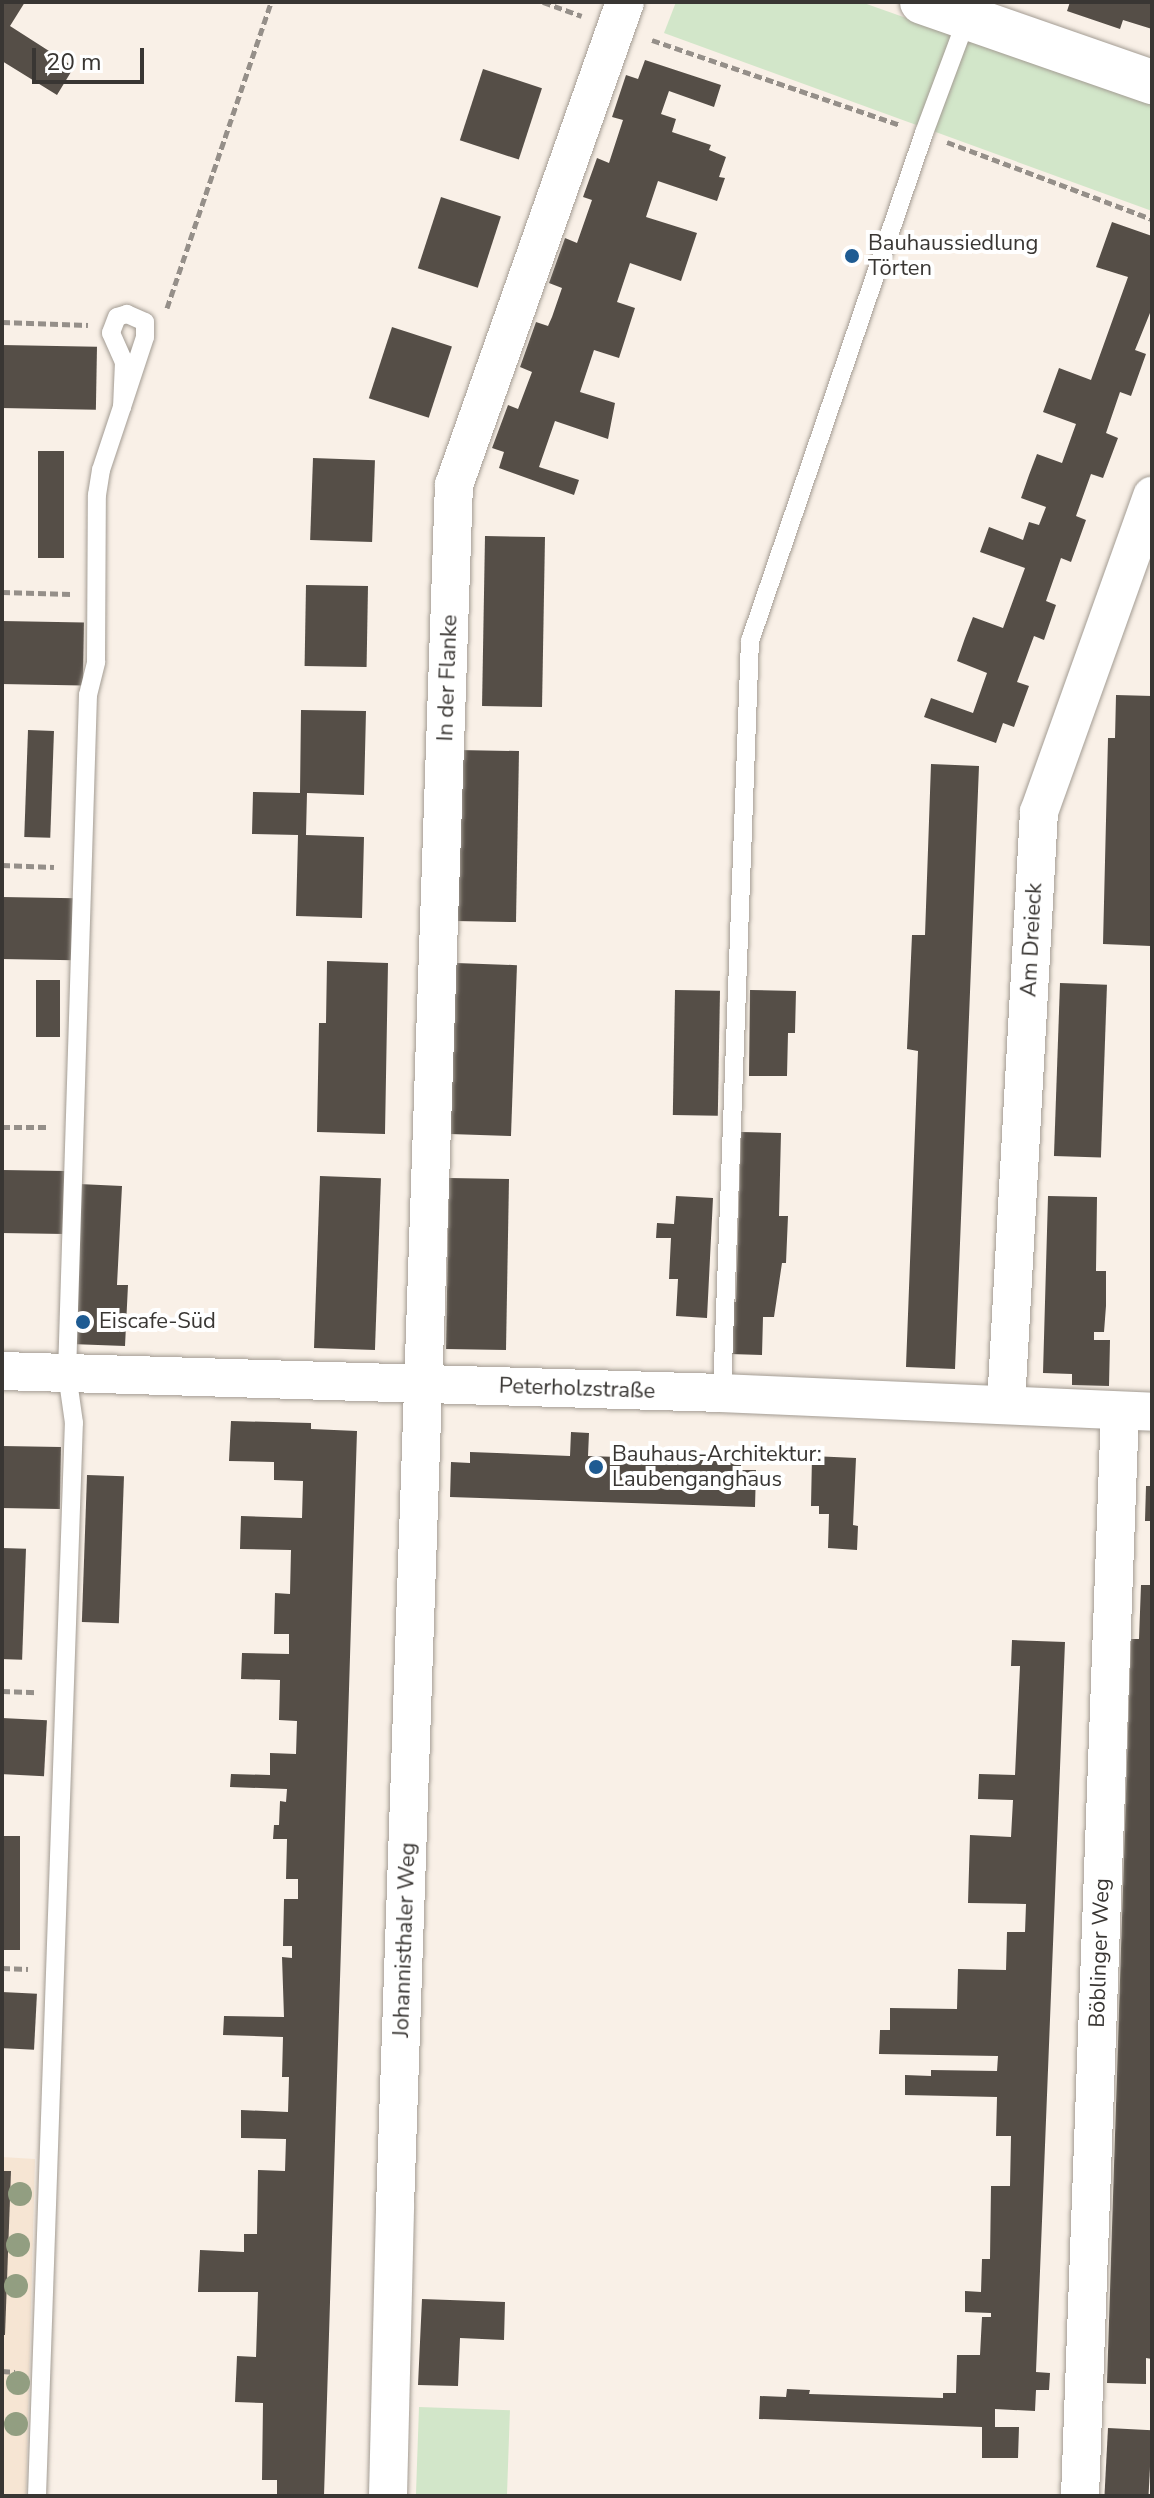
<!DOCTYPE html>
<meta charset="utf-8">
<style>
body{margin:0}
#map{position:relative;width:1154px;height:2498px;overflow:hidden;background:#f9f0e7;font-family:"Nunito Sans",sans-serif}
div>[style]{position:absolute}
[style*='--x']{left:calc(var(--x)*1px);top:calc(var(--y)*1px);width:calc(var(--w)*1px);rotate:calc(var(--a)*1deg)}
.commercial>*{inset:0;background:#f6e5d3}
.green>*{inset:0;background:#d2e6c9;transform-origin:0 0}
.building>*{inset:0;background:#554e47;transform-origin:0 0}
.path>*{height:5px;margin-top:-2.5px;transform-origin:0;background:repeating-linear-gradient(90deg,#958f89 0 8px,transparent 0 12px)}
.roads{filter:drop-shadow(0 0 2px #a39c93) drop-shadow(0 0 2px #a39c93)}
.service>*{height:18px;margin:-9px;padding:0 9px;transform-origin:9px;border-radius:9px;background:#fff}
.minor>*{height:38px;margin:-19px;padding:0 19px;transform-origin:19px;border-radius:19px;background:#fff}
.tertiary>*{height:44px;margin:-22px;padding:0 22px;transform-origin:22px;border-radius:22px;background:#fff}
.trees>*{width:24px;height:24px;margin:-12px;border-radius:50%;background:#929e81}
.dots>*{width:22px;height:22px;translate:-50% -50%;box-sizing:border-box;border:4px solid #fff;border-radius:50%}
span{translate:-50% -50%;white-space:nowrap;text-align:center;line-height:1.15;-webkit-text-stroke:8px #fff;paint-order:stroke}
.poi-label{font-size:22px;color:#393633}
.left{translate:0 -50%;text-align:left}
.street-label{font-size:22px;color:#393633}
.frame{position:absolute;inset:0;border:4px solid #393633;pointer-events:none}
.scale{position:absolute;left:32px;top:48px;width:112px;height:36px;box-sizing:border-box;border:4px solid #393633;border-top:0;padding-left:10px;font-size:24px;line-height:28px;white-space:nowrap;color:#393633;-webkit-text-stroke:6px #fff;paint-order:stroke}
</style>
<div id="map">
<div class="commercial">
<i style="clip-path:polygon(2px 2157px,35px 2159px,26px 2496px,2px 2496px)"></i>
</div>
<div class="green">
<i style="clip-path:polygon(676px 2px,861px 2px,1150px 104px,1152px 211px,664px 33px)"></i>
<i style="left:419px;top:2407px;width:91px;height:89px;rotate:2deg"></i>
</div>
<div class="building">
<i style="clip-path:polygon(2px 2px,25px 2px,10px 26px,74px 67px,57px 95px,2px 61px)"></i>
<i style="clip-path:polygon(1070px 2px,1152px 2px,1152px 29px,1123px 20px,1120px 29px,1067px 11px)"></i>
<i style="clip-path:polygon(645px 60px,721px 85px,714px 107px,669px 91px,661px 114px,676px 119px,672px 132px,711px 145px,709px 150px,726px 157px,719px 177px,725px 178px,717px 201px,658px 181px,646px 217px,697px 233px,681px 281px,630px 263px,617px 302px,635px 308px,619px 358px,594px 350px,580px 392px,615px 403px,608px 439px,555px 421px,539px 467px,579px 480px,574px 495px,499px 468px,504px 452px,492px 448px,508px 405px,518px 409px,532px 372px,520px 367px,536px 322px,548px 326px,552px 317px,562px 288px,549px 283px,565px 238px,577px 243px,592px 200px,583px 197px,597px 158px,609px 163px,623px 120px,612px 117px,626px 75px,638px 79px)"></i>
<i style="left:483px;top:69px;width:62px;height:75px;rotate:18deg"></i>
<i style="left:441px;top:197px;width:63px;height:75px;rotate:18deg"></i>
<i style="clip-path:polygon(1112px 222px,1152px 236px,1152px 308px,1135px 350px,1146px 354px,1131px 396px,1120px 392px,1106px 433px,1118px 438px,1103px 478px,1091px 474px,1076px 516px,1086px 520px,1071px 562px,1061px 558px,1046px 601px,1056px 605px,1044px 640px,1034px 636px,1017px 682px,1029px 686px,1014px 727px,1003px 723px,996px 743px,924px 717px,931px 698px,973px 713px,987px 673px,957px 661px,965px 638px,973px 617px,1003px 628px,1025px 568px,980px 552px,989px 527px,1023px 540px,1029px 522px,1039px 525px,1046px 507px,1021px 498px,1029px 475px,1037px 454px,1062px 463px,1076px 424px,1043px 412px,1059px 368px,1091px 380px,1128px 277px,1096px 267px)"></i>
<i style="left:392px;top:327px;width:63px;height:75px;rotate:18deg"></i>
<i style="left:2px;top:345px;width:95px;height:63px;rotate:1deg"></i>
<i style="left:38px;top:451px;width:26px;height:107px"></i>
<i style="left:313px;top:458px;width:62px;height:82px;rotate:2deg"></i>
<i style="left:485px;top:536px;width:60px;height:170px;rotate:1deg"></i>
<i style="left:306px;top:585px;width:62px;height:81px;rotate:1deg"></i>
<i style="left:2px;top:621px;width:82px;height:63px;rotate:1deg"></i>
<i style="clip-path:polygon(1116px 695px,1152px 696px,1151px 946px,1103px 944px,1108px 738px,1115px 738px)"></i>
<i style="clip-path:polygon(301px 710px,366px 711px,364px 795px,307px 793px,306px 835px,364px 837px,362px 918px,296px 916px,298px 835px,252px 834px,253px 792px,300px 793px)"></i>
<i style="left:28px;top:730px;width:26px;height:107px;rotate:2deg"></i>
<i style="left:458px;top:750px;width:61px;height:171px;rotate:1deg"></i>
<i style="clip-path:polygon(931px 764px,979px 766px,955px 1369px,906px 1367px,918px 1051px,907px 1049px,912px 935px,925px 935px)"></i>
<i style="left:2px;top:897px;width:73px;height:62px;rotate:1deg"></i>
<i style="clip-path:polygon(327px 961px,388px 963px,385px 1134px,317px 1132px,319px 1023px,326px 1023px)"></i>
<i style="left:456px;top:963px;width:61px;height:171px;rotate:2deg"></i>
<i style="left:36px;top:980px;width:24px;height:57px"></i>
<i style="left:1060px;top:983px;width:47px;height:173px;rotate:2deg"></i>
<i style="left:675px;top:990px;width:45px;height:125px;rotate:1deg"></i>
<i style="clip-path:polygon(750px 990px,796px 991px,795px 1033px,788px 1033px,787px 1076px,749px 1076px)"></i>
<i style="clip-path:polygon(741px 1132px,781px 1133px,779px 1216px,788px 1216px,786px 1263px,782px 1263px,774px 1317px,763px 1317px,762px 1355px,730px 1354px,731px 1302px,736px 1302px)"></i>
<i style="left:2px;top:1170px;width:64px;height:63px;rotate:1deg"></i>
<i style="left:320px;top:1176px;width:61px;height:172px;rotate:2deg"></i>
<i style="left:449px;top:1178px;width:60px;height:171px;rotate:1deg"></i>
<i style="clip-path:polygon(79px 1184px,122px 1186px,117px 1285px,128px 1285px,125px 1346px,71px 1344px)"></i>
<i style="clip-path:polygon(676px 1196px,713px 1198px,707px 1318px,676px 1316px,678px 1279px,669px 1279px,671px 1238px,656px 1238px,657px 1223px,674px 1224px)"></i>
<i style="clip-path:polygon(1048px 1196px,1097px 1197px,1096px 1271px,1106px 1271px,1106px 1306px,1104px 1332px,1094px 1332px,1094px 1340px,1110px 1340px,1109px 1386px,1072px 1385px,1072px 1374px,1043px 1373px)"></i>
<i style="clip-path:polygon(231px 1421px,311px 1423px,311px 1429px,357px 1431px,324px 2496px,277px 2496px,277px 2480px,262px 2480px,263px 2403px,235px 2402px,237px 2356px,256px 2357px,258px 2292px,198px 2292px,200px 2250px,244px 2252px,244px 2234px,257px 2234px,258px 2170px,285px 2171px,286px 2139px,241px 2138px,241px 2110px,288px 2112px,289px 2077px,282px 2077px,283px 2037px,223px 2035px,224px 2016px,284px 2017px,282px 1957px,292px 1958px,292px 1946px,283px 1946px,284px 1899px,298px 1899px,298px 1879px,286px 1879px,287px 1839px,273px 1839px,274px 1825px,279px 1825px,280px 1801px,286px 1802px,287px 1789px,230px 1787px,231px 1774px,270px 1775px,270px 1753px,296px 1754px,297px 1721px,279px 1720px,280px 1680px,241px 1679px,242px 1653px,289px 1654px,289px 1634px,274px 1634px,275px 1593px,290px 1594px,291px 1550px,240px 1549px,241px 1516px,302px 1518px,303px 1481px,274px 1480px,274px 1462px,229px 1461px)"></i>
<i style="clip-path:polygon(571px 1432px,589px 1433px,588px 1456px,741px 1461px,741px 1470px,756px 1470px,755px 1507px,450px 1497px,451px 1462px,470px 1463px,470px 1452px,570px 1456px)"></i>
<i style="left:2px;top:1446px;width:59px;height:62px;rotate:1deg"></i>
<i style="clip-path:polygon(812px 1456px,856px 1458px,853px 1525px,858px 1526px,857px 1550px,828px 1548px,829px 1514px,819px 1514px,819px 1506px,811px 1506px)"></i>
<i style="left:87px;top:1475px;width:37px;height:147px;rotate:2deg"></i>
<i style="clip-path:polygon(1146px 1486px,1152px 1486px,1152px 1521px,1145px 1521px)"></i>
<i style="left:2px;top:1548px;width:24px;height:111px;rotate:2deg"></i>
<i style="clip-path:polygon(1141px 1585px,1152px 1585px,1152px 2359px,1146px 2358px,1146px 2384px,1107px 2383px,1131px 1639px,1139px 1639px)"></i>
<i style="clip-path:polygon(1012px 1640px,1065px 1642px,1036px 2372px,1050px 2373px,1049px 2390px,1036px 2390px,1035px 2411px,995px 2409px,995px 2427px,1019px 2427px,1018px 2458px,982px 2458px,982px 2427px,759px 2419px,760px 2396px,786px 2397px,787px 2389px,810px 2390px,809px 2394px,943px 2398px,943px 2393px,956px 2393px,957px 2355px,980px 2355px,982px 2317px,991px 2317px,991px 2313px,965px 2312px,965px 2291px,981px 2292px,982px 2259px,990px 2259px,991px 2186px,1010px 2186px,1011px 2136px,996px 2136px,997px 2097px,905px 2095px,905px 2075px,931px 2076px,931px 2070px,997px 2071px,998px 2056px,879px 2054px,880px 2030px,890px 2030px,890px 2008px,957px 2009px,958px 1969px,1006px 1970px,1007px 1932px,1025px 1932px,1026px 1904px,968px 1903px,970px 1835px,1011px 1837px,1013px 1800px,978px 1799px,979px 1774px,1015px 1775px,1020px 1666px,1011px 1666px)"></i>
<i style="left:2px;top:1718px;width:45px;height:56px;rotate:3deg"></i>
<i style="left:2px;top:1836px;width:18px;height:114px"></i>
<i style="left:2px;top:1992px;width:35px;height:56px;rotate:3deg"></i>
<i style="clip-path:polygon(2px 2171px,11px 2171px,5px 2335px,2px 2335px)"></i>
<i style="clip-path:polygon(422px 2299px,505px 2302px,504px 2340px,460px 2338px,458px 2386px,418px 2385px)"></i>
<i style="left:1108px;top:2428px;width:44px;height:68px;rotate:3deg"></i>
</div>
<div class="path">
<i style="--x:543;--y:2;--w:41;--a:19.7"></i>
<i style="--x:652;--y:40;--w:262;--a:18.9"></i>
<i style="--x:947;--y:142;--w:219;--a:20.6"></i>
<i style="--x:167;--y:308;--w:323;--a:-71.2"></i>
<i style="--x:2;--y:322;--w:86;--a:2"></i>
<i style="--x:2;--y:592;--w:69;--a:1.7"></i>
<i style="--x:2;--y:865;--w:52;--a:2.2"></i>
<i style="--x:2;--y:1127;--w:45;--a:0"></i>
<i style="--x:2;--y:1691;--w:35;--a:2"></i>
<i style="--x:2;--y:1968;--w:26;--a:2"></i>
<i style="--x:2;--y:2371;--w:13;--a:4"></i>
</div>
<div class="roads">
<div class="service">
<i style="--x:722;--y:1393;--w:753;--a:-87.87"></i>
<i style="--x:750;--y:641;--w:537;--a:-71.09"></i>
<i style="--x:924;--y:133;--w:123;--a:-69.5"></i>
<i style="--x:37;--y:2496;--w:1074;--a:-88.03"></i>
<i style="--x:74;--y:1423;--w:49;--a:-98.1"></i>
<i style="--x:67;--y:1374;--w:679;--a:-88.23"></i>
<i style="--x:88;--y:695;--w:34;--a:-76"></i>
<i style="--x:96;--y:662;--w:167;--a:-89.7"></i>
<i style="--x:97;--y:495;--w:25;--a:-81"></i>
<i style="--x:101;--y:470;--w:66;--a:-71.6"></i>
<i style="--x:122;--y:407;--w:74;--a:-71.8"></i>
<i style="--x:145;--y:337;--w:15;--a:-90"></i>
<i style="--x:145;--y:322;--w:20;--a:-156"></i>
<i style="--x:127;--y:314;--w:10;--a:163"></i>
<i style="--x:117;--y:317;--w:17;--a:111"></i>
<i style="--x:111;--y:333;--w:32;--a:66"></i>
<i style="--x:124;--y:362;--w:45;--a:92.5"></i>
</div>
<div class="minor">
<i style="--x:2;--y:1371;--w:720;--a:1.75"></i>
<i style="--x:722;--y:1393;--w:430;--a:2.5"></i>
<i style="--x:1006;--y:1404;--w:593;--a:-86.81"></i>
<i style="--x:1039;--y:812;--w:336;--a:-70.3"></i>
<i style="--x:388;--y:2496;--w:289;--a:-88.6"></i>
<i style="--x:395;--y:2207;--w:1723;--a:-88.04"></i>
<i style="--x:454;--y:485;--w:512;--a:-70.5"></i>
<i style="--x:1080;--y:2496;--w:1086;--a:-87.89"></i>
</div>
<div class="tertiary">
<i style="--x:922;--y:2;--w:244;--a:19.2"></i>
</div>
</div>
<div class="trees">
<i style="left:20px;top:2194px"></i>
<i style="left:18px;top:2245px"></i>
<i style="left:16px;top:2286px"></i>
<i style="left:18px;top:2383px"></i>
<i style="left:16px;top:2424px"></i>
</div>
<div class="dots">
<i style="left:852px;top:256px;background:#1e5b92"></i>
<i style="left:83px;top:1322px;background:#1e5b92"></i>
<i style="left:596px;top:1467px;background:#1e5b92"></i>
</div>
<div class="poi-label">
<span class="left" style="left:868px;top:256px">Bauhaussiedlung<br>Törten</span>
<span class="left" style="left:99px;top:1322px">Eiscafe-Süd</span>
<span class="left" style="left:612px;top:1467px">Bauhaus-Architektur:<br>Laubenganghaus</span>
</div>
<div class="street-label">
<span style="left:448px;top:678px;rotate:-88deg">In der Flanke</span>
<span style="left:1032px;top:940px;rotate:-87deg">Am Dreieck</span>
<span style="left:577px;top:1389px;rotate:2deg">Peterholzstraße</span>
<span style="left:405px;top:1940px;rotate:-88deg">Johannisthaler Weg</span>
<span style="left:1100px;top:1953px;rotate:-88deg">Böblinger Weg</span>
</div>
<div class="frame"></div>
<div class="scale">20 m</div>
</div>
